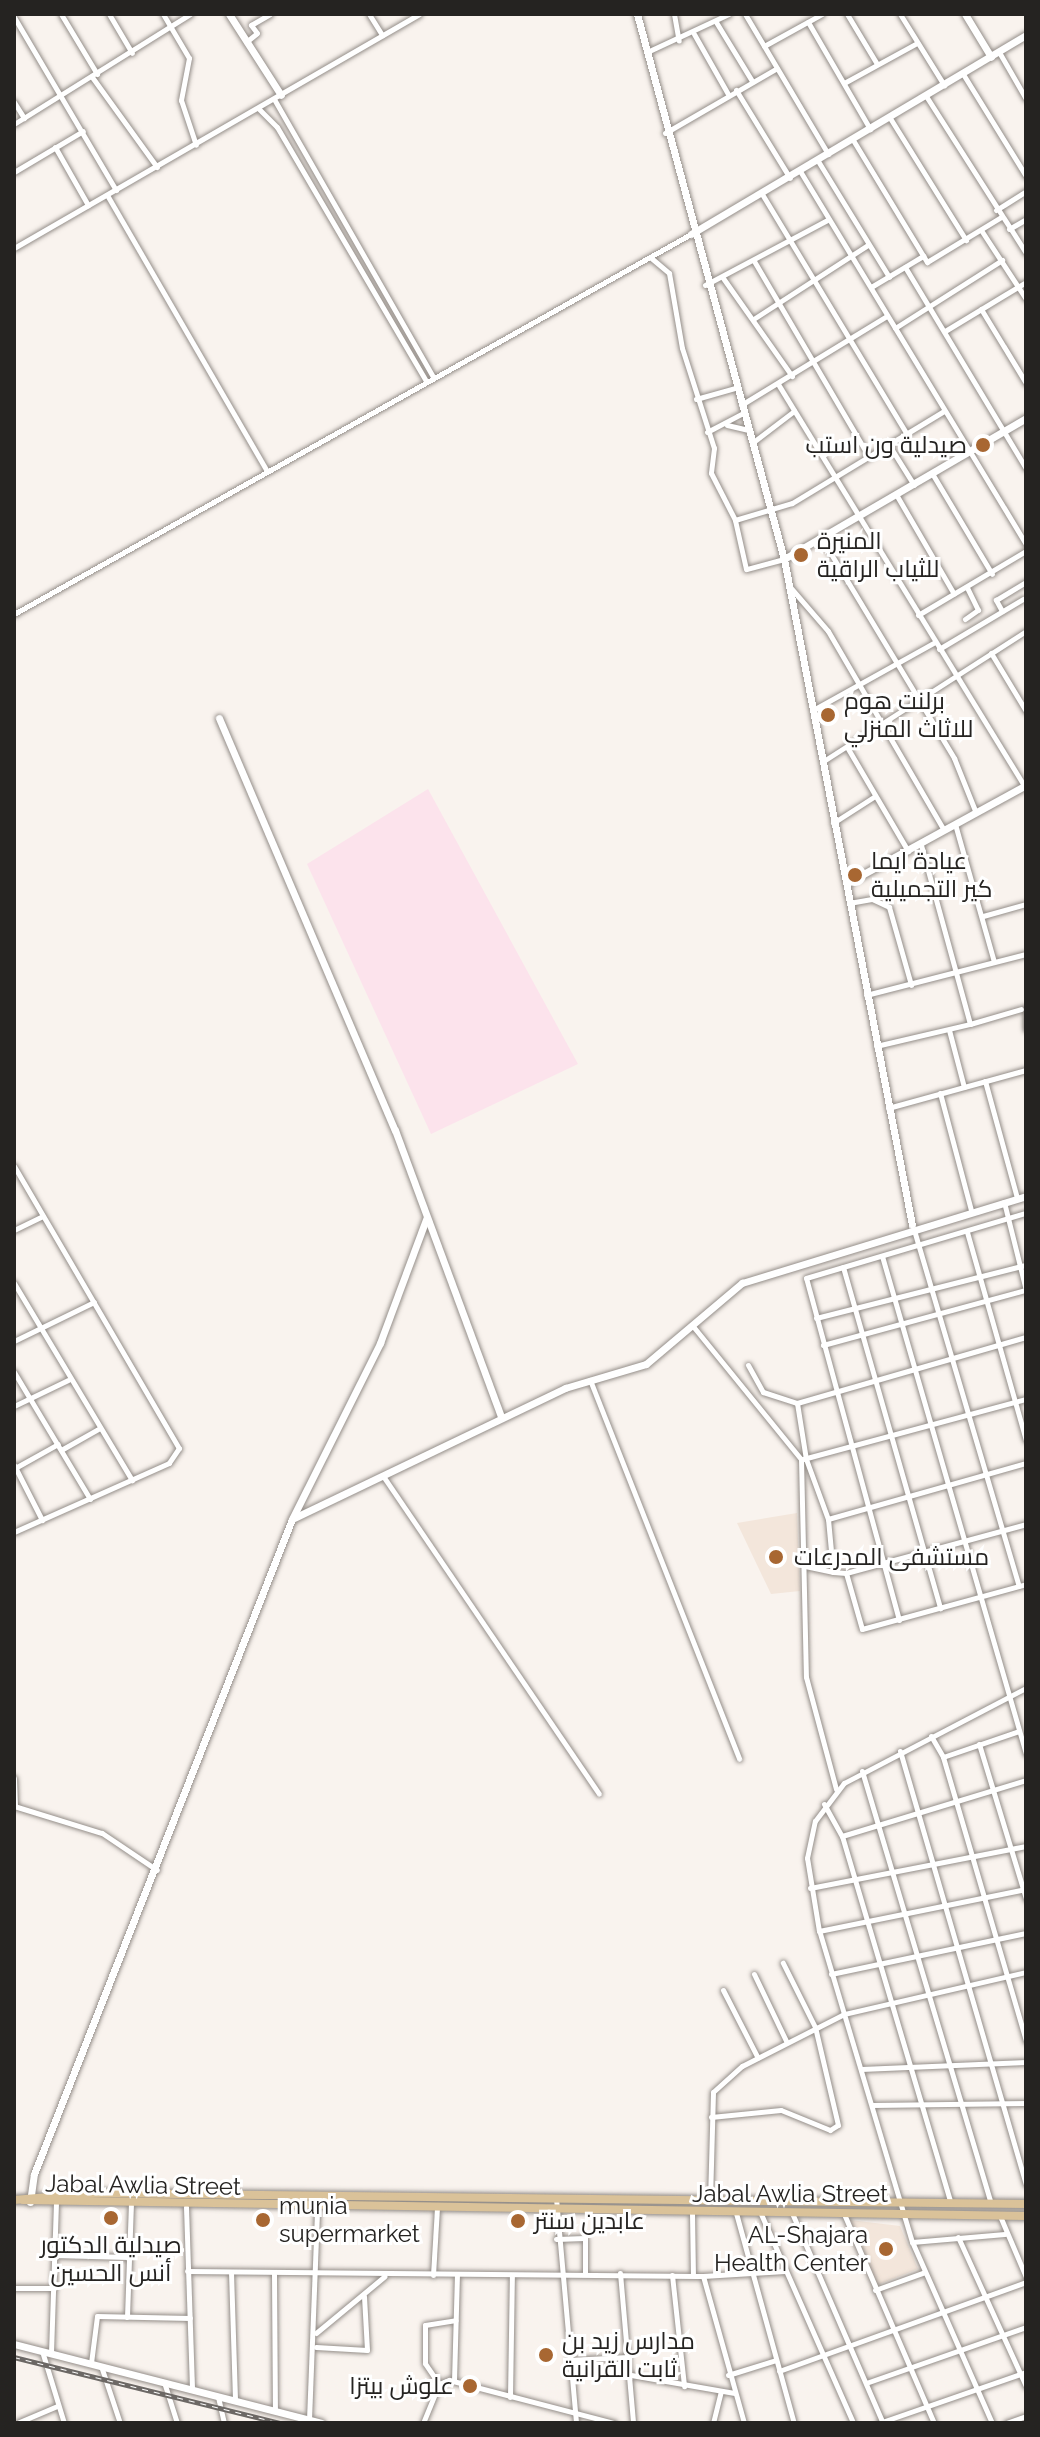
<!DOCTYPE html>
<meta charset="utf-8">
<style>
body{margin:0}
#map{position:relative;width:1040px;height:2437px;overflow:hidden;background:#f9f3ee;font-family:Raleway,Cairo,sans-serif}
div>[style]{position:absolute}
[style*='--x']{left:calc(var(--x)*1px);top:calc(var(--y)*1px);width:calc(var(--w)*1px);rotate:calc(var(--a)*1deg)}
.built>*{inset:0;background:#f3e6db}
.industrial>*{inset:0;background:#fce3ec}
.roads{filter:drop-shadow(0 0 2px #948e89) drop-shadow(0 0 2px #948e89)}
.street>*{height:5px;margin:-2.5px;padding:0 2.5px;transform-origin:2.5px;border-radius:2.5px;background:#fff}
.secondary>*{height:7px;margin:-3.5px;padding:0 3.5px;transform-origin:3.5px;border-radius:3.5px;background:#fff}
.primary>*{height:8px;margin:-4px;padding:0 4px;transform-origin:4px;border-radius:4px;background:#dac299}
.rail>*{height:5px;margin-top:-2.5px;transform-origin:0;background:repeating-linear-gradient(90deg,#fff 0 6px,#6c6865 0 12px);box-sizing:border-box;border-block:2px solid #6c6865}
.dots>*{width:22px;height:22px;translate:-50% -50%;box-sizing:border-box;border:4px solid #fff;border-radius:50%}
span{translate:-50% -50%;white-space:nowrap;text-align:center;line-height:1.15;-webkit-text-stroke:6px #fff;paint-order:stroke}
.poi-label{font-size:24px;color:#252321}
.right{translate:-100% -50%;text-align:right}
.left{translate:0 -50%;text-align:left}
.street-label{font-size:24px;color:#252321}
.frame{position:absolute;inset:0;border:16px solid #252321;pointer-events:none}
</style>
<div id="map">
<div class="built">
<i style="clip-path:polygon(797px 1513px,800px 1591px,771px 1594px,737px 1523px)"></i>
<i style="clip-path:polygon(850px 2220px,900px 2226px,918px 2269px,877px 2285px)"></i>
</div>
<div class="industrial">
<i style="clip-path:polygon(428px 789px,578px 1064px,431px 1134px,307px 864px)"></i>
</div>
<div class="roads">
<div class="street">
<i style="--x:61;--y:14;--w:70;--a:59"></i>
<i style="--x:109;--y:14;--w:45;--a:59.5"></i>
<i style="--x:163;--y:14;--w:51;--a:59.4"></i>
<i style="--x:189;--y:58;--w:43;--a:100.8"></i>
<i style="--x:181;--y:100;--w:47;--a:71.6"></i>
<i style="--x:369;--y:14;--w:25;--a:58"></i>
<i style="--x:674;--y:14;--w:27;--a:80"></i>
<i style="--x:745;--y:14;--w:163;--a:59.3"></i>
<i style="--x:847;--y:14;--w:58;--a:59"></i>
<i style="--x:900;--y:14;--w:84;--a:58.2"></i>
<i style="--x:14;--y:17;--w:201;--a:59.5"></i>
<i style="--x:716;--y:22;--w:69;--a:58.6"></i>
<i style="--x:808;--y:22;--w:124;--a:59.9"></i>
<i style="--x:694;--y:34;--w:69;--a:60.5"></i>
<i style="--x:246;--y:42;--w:14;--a:-39"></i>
<i style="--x:257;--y:33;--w:10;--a:-127"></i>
<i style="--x:251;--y:25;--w:22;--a:-30"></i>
<i style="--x:764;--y:46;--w:66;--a:-28.9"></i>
<i style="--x:647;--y:52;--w:90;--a:-24.9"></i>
<i style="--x:999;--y:52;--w:54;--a:60.1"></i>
<i style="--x:963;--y:74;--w:120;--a:58.3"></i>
<i style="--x:92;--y:77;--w:111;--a:54.2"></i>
<i style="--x:844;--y:83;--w:83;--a:-28.7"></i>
<i style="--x:736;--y:90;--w:103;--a:58.5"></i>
<i style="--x:926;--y:96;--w:186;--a:57.5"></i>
<i style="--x:274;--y:99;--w:320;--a:60.2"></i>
<i style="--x:14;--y:102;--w:19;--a:58"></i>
<i style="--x:259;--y:109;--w:25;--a:45"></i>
<i style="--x:277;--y:127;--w:294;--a:59.6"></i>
<i style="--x:890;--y:118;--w:144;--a:58.1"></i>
<i style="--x:14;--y:124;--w:208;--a:-32"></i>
<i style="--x:665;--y:133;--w:129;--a:-30.1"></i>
<i style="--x:853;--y:140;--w:143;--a:58.8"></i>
<i style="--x:927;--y:262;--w:87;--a:-31.3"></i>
<i style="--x:55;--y:147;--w:67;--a:60.4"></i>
<i style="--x:818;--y:161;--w:136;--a:58.5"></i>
<i style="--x:800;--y:171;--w:436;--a:58.8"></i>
<i style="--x:14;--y:172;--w:80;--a:-30.7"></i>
<i style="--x:762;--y:194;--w:280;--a:58.9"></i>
<i style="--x:107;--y:195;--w:319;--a:59.9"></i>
<i style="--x:996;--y:210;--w:36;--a:-32"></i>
<i style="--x:1009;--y:229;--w:20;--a:-30"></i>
<i style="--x:981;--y:230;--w:82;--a:56.9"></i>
<i style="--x:14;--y:248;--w:468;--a:-30"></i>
<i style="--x:650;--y:257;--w:25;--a:40"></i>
<i style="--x:669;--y:273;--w:76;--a:80.2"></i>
<i style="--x:682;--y:348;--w:105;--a:72.3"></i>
<i style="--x:714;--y:448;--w:25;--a:97"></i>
<i style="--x:711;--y:473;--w:53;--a:62.9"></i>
<i style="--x:754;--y:261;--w:227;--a:59.6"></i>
<i style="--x:905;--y:267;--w:235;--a:59"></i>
<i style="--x:723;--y:278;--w:120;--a:54.9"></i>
<i style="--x:705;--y:285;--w:138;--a:-28"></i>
<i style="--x:871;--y:287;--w:61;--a:-30.8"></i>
<i style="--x:981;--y:309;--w:87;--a:58.7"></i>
<i style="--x:755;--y:318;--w:135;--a:-32.9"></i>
<i style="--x:895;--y:328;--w:127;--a:-32.4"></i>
<i style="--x:945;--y:331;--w:95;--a:-31.2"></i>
<i style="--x:778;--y:384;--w:471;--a:58.5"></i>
<i style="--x:696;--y:399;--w:41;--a:-15.8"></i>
<i style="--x:741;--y:405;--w:171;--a:-31.4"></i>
<i style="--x:727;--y:425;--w:22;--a:13"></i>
<i style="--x:707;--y:432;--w:41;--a:-27.8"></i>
<i style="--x:752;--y:443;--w:53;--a:-37.3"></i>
<i style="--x:889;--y:445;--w:47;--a:58"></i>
<i style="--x:933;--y:475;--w:115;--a:59.2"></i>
<i style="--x:897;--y:496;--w:113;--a:59.8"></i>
<i style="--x:822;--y:539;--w:256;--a:58.9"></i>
<i style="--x:954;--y:758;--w:59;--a:68.2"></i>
<i style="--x:784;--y:559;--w:39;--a:165"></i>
<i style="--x:746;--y:569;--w:50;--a:-102.7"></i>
<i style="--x:735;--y:520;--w:59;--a:-16.6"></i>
<i style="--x:792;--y:503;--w:178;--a:-31.2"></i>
<i style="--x:790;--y:587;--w:58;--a:49.2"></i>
<i style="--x:828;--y:631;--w:230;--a:59.8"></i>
<i style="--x:1002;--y:611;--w:13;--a:-119"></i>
<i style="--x:996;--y:600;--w:35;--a:-31"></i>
<i style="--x:14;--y:614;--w:776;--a:-29.31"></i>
<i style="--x:918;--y:615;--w:126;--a:-30.7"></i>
<i style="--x:965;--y:619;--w:16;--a:-35"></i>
<i style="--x:978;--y:610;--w:25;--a:-116"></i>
<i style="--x:939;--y:649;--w:98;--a:-30.8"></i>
<i style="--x:991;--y:653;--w:68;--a:58.9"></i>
<i style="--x:813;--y:710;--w:140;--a:-29.1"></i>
<i style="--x:847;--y:747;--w:121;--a:59.6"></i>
<i style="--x:822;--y:762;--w:242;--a:-32.7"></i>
<i style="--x:833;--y:823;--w:50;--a:-32.7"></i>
<i style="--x:955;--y:824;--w:143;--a:74.2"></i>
<i style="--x:849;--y:903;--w:23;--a:-10"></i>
<i style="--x:872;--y:899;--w:19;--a:25"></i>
<i style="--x:889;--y:907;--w:81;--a:74.2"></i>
<i style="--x:983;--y:916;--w:45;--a:-15.6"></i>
<i style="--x:866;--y:995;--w:165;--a:-14.4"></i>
<i style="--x:1026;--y:1007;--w:22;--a:90"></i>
<i style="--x:970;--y:1024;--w:53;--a:-16.4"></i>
<i style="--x:949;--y:1030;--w:59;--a:75.3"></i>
<i style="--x:876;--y:1046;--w:97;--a:-13.2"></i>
<i style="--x:970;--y:1024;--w:186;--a:-105.3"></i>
<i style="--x:985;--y:1081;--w:121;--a:74.7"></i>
<i style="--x:940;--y:1093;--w:121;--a:75.2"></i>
<i style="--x:888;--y:1108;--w:143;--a:-15.4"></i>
<i style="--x:14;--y:1166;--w:327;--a:59.7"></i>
<i style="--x:179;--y:1448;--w:18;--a:124"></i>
<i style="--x:169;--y:1463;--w:170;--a:156"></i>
<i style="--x:1004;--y:1202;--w:91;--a:76"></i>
<i style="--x:14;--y:1230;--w:32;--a:-26"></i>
<i style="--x:914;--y:1230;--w:371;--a:73.6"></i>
<i style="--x:967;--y:1232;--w:216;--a:74.2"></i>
<i style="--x:882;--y:1256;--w:518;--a:73.87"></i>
<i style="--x:843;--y:1267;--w:355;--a:74.1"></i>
<i style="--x:14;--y:1283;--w:230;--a:59.1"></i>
<i style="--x:816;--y:1318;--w:217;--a:-14.2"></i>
<i style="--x:692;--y:1325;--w:173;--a:50.9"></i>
<i style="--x:801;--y:1459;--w:218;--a:88.7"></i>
<i style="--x:806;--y:1677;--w:116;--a:75"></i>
<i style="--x:14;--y:1341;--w:89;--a:-26"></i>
<i style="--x:823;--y:1345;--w:210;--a:-15.2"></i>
<i style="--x:748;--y:1365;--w:31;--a:61"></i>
<i style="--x:763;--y:1392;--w:36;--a:18"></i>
<i style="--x:797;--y:1403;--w:57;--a:80.9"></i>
<i style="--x:806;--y:1459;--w:64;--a:69.9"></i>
<i style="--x:828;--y:1519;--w:53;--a:84.6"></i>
<i style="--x:833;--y:1572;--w:13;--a:4"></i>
<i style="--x:846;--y:1573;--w:58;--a:74.1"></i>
<i style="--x:862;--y:1629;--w:170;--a:-15.3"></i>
<i style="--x:14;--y:1372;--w:148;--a:59.1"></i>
<i style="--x:590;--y:1380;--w:407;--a:68.5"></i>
<i style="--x:797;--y:1403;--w:238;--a:-16.1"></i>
<i style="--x:14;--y:1406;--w:60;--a:-25.7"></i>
<i style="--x:61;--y:1450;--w:45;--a:-29.4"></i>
<i style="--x:803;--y:1459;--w:231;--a:-15.1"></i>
<i style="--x:14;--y:1465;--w:62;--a:63"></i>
<i style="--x:15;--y:1468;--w:49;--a:-29.2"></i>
<i style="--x:383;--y:1476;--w:384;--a:55.8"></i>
<i style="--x:828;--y:1519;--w:206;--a:-15.8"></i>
<i style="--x:805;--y:1566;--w:29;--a:12"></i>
<i style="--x:846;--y:1573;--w:187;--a:-15.2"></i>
<i style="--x:899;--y:1620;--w:354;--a:-105.2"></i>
<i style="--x:806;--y:1278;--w:229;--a:-16.5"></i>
<i style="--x:931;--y:1736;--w:24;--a:60"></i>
<i style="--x:943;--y:1757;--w:80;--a:-18.9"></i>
<i style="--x:979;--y:1744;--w:162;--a:73.1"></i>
<i style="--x:900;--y:1751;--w:451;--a:73.8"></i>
<i style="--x:943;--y:1757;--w:296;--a:73.7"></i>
<i style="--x:862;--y:1771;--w:451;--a:73.4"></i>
<i style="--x:14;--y:1778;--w:28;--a:88"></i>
<i style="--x:824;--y:1804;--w:37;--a:61"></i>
<i style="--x:842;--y:1836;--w:383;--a:73.5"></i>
<i style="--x:14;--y:1806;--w:92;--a:17.1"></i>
<i style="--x:102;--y:1833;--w:66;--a:33.9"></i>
<i style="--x:842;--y:1836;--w:192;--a:-16.9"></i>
<i style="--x:810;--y:1888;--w:220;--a:-11"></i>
<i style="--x:819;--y:1931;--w:211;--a:-11.5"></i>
<i style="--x:754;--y:1974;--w:76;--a:64.4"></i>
<i style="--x:831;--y:1974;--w:199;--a:-11.9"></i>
<i style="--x:723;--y:1990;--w:76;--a:62.8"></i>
<i style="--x:861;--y:2069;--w:165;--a:-2.4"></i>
<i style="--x:872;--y:2105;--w:154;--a:-0.7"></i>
<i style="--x:711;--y:2117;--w:70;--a:-5.7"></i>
<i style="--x:781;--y:2110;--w:53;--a:22.2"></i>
<i style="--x:830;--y:2130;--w:9;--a:-32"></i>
<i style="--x:838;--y:2125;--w:101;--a:-103.2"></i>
<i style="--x:815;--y:2027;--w:72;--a:-116.6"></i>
<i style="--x:556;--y:2198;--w:226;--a:84.9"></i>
<i style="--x:710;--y:2200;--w:108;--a:-88.4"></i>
<i style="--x:713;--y:2092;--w:39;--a:-42"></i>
<i style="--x:742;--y:2066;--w:114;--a:-27"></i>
<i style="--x:844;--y:2014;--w:187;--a:-13"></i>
<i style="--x:186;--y:2207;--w:183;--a:88.1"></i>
<i style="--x:692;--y:2213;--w:62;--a:89.1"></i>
<i style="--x:736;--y:2213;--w:218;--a:74.6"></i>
<i style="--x:792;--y:2213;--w:229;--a:66.6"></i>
<i style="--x:761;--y:2214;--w:228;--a:66.2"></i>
<i style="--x:844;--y:2214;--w:228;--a:66.7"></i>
<i style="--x:1000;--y:2216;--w:66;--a:66.9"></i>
<i style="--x:958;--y:2237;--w:164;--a:65.5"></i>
<i style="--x:556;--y:2239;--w:29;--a:-2"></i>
<i style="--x:585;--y:2238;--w:36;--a:90"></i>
<i style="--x:912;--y:2242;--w:93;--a:-4.9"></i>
<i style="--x:54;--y:2255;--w:74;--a:1.5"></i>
<i style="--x:187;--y:2271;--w:516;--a:0.56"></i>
<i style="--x:703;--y:2276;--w:82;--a:-3.5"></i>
<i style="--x:231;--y:2272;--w:129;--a:88.2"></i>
<i style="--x:620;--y:2273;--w:151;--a:85"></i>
<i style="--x:274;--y:2274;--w:137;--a:89.6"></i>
<i style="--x:433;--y:2275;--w:68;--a:-86.6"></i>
<i style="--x:672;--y:2275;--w:112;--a:83.8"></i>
<i style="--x:703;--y:2276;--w:153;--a:74.4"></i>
<i style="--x:14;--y:2288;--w:40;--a:0"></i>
<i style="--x:875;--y:2290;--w:53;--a:-19.8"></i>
<i style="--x:127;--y:2317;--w:112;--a:-88"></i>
<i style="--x:316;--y:2333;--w:89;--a:-39.6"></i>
<i style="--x:316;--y:2347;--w:51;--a:3.4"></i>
<i style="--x:367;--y:2350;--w:54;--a:-93.2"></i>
<i style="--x:42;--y:2351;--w:75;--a:73"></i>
<i style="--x:51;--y:2353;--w:149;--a:-88.1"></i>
<i style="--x:569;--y:2360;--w:59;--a:-2.9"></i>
<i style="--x:91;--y:2363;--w:47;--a:-82.7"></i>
<i style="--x:97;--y:2316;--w:93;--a:1.2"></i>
<i style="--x:101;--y:2366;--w:60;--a:71.6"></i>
<i style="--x:779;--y:2371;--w:263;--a:-19.8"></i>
<i style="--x:631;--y:2375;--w:105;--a:9.9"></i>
<i style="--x:728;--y:2375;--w:50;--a:-17.4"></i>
<i style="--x:454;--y:2381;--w:106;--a:-88.4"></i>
<i style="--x:164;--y:2382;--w:43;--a:72.4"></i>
<i style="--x:866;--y:2383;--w:170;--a:-19.3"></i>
<i style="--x:439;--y:2384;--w:25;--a:-124"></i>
<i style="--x:425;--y:2363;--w:38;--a:-90"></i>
<i style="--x:425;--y:2325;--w:31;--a:-9"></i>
<i style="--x:218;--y:2397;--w:27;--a:77"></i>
<i style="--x:510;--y:2397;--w:122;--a:-89.1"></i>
<i style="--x:309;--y:2420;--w:212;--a:-87.8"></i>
<i style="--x:17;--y:2423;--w:43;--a:-23"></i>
<i style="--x:423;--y:2423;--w:42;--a:-67.7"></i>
<i style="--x:439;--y:2384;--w:11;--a:-22"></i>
<i style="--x:449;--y:2380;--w:171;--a:14.6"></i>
<i style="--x:713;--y:2423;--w:32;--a:-76"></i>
<i style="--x:879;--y:2423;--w:156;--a:-19.1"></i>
<i style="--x:992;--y:2423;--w:198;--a:-113.8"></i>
<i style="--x:912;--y:2242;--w:325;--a:-106.6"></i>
<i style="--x:819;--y:1931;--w:74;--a:-99.3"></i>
<i style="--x:807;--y:1858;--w:38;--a:-78"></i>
<i style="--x:815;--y:1821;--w:48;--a:-52.7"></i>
<i style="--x:844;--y:1783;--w:205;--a:-27.6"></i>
<i style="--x:1006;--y:2423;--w:21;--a:-19"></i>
</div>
<div class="secondary">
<i style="--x:229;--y:14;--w:96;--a:57.3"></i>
<i style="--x:637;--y:14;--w:564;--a:74.91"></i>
<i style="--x:784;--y:559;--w:678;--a:79.12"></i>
<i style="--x:965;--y:14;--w:50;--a:58.8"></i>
<i style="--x:691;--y:234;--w:390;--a:-30.7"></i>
<i style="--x:784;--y:559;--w:280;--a:-30.2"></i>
<i style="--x:219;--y:718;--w:448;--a:66.9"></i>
<i style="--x:395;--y:1130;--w:305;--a:69.7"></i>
<i style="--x:847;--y:883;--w:204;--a:-28.7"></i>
<i style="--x:294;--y:1518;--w:301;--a:-25.6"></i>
<i style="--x:565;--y:1388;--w:84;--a:-16.5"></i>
<i style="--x:646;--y:1364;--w:126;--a:-40.2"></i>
<i style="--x:742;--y:1283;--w:297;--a:-17"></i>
<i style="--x:30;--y:2202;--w:28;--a:-82"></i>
<i style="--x:34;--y:2174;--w:704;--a:-68.5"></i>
<i style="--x:292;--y:1519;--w:197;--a:-63.4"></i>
<i style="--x:380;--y:1343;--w:132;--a:-69.6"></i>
<i style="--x:14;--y:2344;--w:317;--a:14.4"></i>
</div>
<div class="primary">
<i style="--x:14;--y:2200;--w:82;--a:-4.9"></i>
<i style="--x:96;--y:2193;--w:930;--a:0.68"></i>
<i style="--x:23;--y:2200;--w:1003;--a:0.91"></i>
</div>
</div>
<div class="rail">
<i style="--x:14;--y:2357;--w:274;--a:13.9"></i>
</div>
<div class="dots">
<i style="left:983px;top:445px;background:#a86732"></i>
<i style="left:801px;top:555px;background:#a86732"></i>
<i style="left:828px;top:715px;background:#a86732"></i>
<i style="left:855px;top:875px;background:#a86732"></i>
<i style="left:776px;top:1557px;background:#a86732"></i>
<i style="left:111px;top:2218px;background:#a86732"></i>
<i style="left:263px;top:2220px;background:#a86732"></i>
<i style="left:518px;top:2221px;background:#a86732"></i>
<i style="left:886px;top:2249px;background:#a86732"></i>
<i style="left:546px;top:2355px;background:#a86732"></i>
<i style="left:470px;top:2386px;background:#a86732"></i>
</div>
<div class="poi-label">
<span class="right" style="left:967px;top:445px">صيدلية ون استب</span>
<span class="left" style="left:817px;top:555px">المنيرة<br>للثياب الراقية</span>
<span class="left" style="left:844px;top:715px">برلنت هوم<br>للاثاث المنزلي</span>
<span class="left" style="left:871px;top:875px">عيادة ايما<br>كير التجميلية</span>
<span class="left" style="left:794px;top:1557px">مستشفى المدرعات</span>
<span class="left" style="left:279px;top:2220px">munia<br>supermarket</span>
<span class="left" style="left:534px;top:2221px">عابدين سنتر</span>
<span class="right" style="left:868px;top:2249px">AL-Shajara<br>Health Center</span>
<span style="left:111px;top:2259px">صيدلية الدكتور<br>أنس الحسين</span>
<span class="left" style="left:562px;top:2355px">مدارس زيد بن<br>ثابت القرانية</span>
<span class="right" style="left:454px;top:2386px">علوش بيتزا</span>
</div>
<div class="street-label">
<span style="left:143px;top:2185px;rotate:1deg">Jabal Awlia Street</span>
<span style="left:790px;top:2194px">Jabal Awlia Street</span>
</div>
<div class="frame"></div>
</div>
